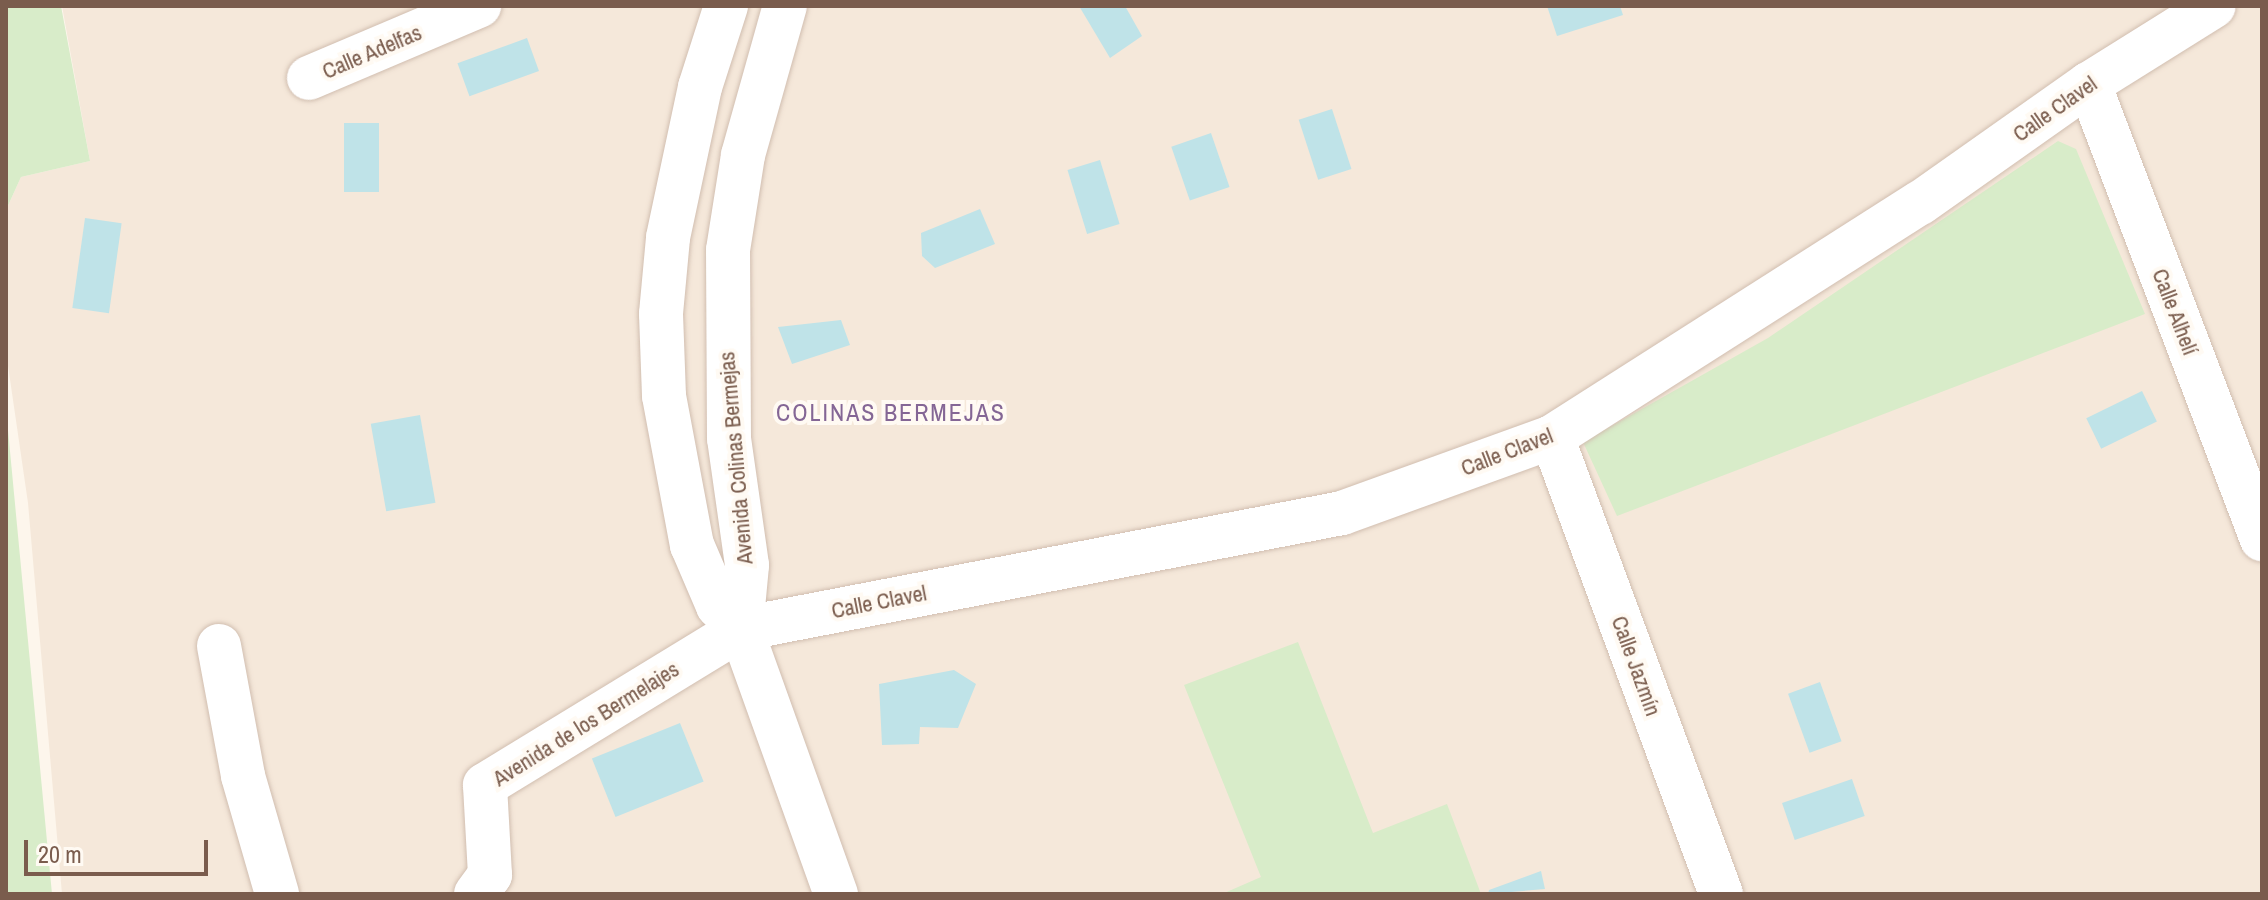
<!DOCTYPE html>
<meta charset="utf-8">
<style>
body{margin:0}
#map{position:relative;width:2268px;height:900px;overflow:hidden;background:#fdf6ec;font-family:"Archivo Narrow",sans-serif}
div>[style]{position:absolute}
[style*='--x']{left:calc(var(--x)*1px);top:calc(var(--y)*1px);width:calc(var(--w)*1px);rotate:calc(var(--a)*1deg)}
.residential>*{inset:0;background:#f5e8da}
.green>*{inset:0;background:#d8ecc9}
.water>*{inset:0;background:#bfe3e8;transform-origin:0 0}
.roads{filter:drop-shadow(0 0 2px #d1beb0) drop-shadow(0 0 2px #d1beb0)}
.street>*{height:44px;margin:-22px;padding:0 22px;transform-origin:22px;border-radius:22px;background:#fff}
.secondary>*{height:44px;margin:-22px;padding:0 22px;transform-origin:22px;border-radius:22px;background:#fff}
span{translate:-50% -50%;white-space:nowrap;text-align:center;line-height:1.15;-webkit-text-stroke:8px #fffaf3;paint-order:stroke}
.street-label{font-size:22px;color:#7a5c4d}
.neighbourhood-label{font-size:24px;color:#846695;letter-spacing:2px}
.frame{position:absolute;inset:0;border:8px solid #7a5c4d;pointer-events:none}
.scale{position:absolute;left:24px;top:840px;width:184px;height:36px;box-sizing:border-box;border:4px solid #7a5c4d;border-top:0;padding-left:10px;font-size:24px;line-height:28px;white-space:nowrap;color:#7a5c4d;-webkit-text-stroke:6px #fffaf3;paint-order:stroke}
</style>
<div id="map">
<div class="residential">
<i style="clip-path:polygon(62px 6px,2262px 6px,2262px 894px,62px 894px,28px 503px,6px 352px,6px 210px,21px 177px,90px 161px)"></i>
</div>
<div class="green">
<i style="clip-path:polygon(6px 6px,61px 6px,90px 161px,21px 177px,6px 210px)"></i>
<i style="clip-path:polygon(2058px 141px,2076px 149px,2145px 314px,1617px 516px,1583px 442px,1768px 338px)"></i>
<i style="clip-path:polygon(6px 409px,52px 894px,6px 894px)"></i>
<i style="clip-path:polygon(1298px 642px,1373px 833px,1447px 804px,1481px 894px,1222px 894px,1261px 877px,1184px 685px)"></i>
</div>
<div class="water">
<i style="clip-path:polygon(1079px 6px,1125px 6px,1142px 36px,1110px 58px)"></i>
<i style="clip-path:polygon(1547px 6px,1620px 6px,1623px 15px,1557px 36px)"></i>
<i style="left:527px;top:38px;width:35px;height:74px;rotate:70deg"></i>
<i style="left:1332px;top:109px;width:63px;height:35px;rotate:72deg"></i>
<i style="left:344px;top:123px;width:35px;height:69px"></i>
<i style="left:1211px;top:133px;width:57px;height:42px;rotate:71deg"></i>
<i style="left:1100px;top:160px;width:67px;height:34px;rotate:73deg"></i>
<i style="clip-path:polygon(980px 209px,995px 244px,935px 268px,922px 256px,921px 233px)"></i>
<i style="left:85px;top:218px;width:37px;height:91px;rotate:8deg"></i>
<i style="clip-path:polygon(841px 320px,850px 345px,792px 364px,778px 327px)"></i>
<i style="left:2142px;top:391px;width:34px;height:62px;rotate:64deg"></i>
<i style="left:420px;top:415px;width:89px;height:50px;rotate:80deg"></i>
<i style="clip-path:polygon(954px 670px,976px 684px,958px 728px,920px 727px,919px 744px,882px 745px,879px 684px)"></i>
<i style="left:1820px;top:682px;width:63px;height:34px;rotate:70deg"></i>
<i style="left:680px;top:723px;width:63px;height:95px;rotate:68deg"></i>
<i style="left:1852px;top:779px;width:39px;height:74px;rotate:71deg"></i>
<i style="clip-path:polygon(1541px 871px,1545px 889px,1488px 894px,1489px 890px)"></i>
</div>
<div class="roads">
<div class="street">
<i style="--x:309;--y:78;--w:185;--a:-23"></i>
<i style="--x:2089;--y:84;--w:487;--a:69.2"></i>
<i style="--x:1552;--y:437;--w:487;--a:69.7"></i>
<i style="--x:219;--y:646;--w:132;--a:79.5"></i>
<i style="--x:243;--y:776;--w:123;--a:73.9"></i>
<i style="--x:476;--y:894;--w:24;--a:-54"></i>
<i style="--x:490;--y:875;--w:90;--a:-93.2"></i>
<i style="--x:485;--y:785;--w:300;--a:-31.4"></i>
<i style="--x:741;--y:629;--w:612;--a:-10.92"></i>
<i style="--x:1342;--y:513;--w:223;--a:-19.9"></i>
<i style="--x:1552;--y:437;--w:436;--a:-32.5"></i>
<i style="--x:1920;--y:203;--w:207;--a:-35.2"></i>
<i style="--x:2089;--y:84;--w:147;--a:-32"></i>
</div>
<div class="secondary">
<i style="--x:726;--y:6;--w:85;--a:107.8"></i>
<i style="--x:700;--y:87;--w:154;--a:102"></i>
<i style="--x:668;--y:238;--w:76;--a:95.3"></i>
<i style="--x:661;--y:314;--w:82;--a:87.9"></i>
<i style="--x:664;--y:396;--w:152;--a:79.4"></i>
<i style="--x:692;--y:545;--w:66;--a:66.9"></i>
<i style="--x:718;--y:606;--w:33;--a:45"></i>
<i style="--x:741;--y:629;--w:282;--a:70.3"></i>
<i style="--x:741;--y:629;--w:64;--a:-84.6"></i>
<i style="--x:747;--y:565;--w:127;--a:-98.1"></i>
<i style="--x:729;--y:439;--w:189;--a:-90.3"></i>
<i style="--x:728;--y:250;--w:96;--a:-81"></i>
<i style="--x:743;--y:155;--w:155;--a:-74.3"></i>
</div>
</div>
<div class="street-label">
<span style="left:372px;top:52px;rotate:-23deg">Calle Adelfas</span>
<span style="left:2055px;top:109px;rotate:-35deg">Calle Clavel</span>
<span style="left:2175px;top:312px;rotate:69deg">Calle Alhelí</span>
<span style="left:1507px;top:452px;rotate:-21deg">Calle Clavel</span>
<span style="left:736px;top:458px;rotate:-95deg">Avenida Colinas Bermejas</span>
<span style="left:879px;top:602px;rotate:-11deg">Calle Clavel</span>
<span style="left:1636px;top:666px;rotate:70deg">Calle Jazmín</span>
<span style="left:586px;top:724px;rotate:-32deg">Avenida de los Bermelajes</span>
</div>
<div class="neighbourhood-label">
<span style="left:891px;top:413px">COLINAS BERMEJAS</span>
</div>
<div class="frame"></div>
<div class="scale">20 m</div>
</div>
